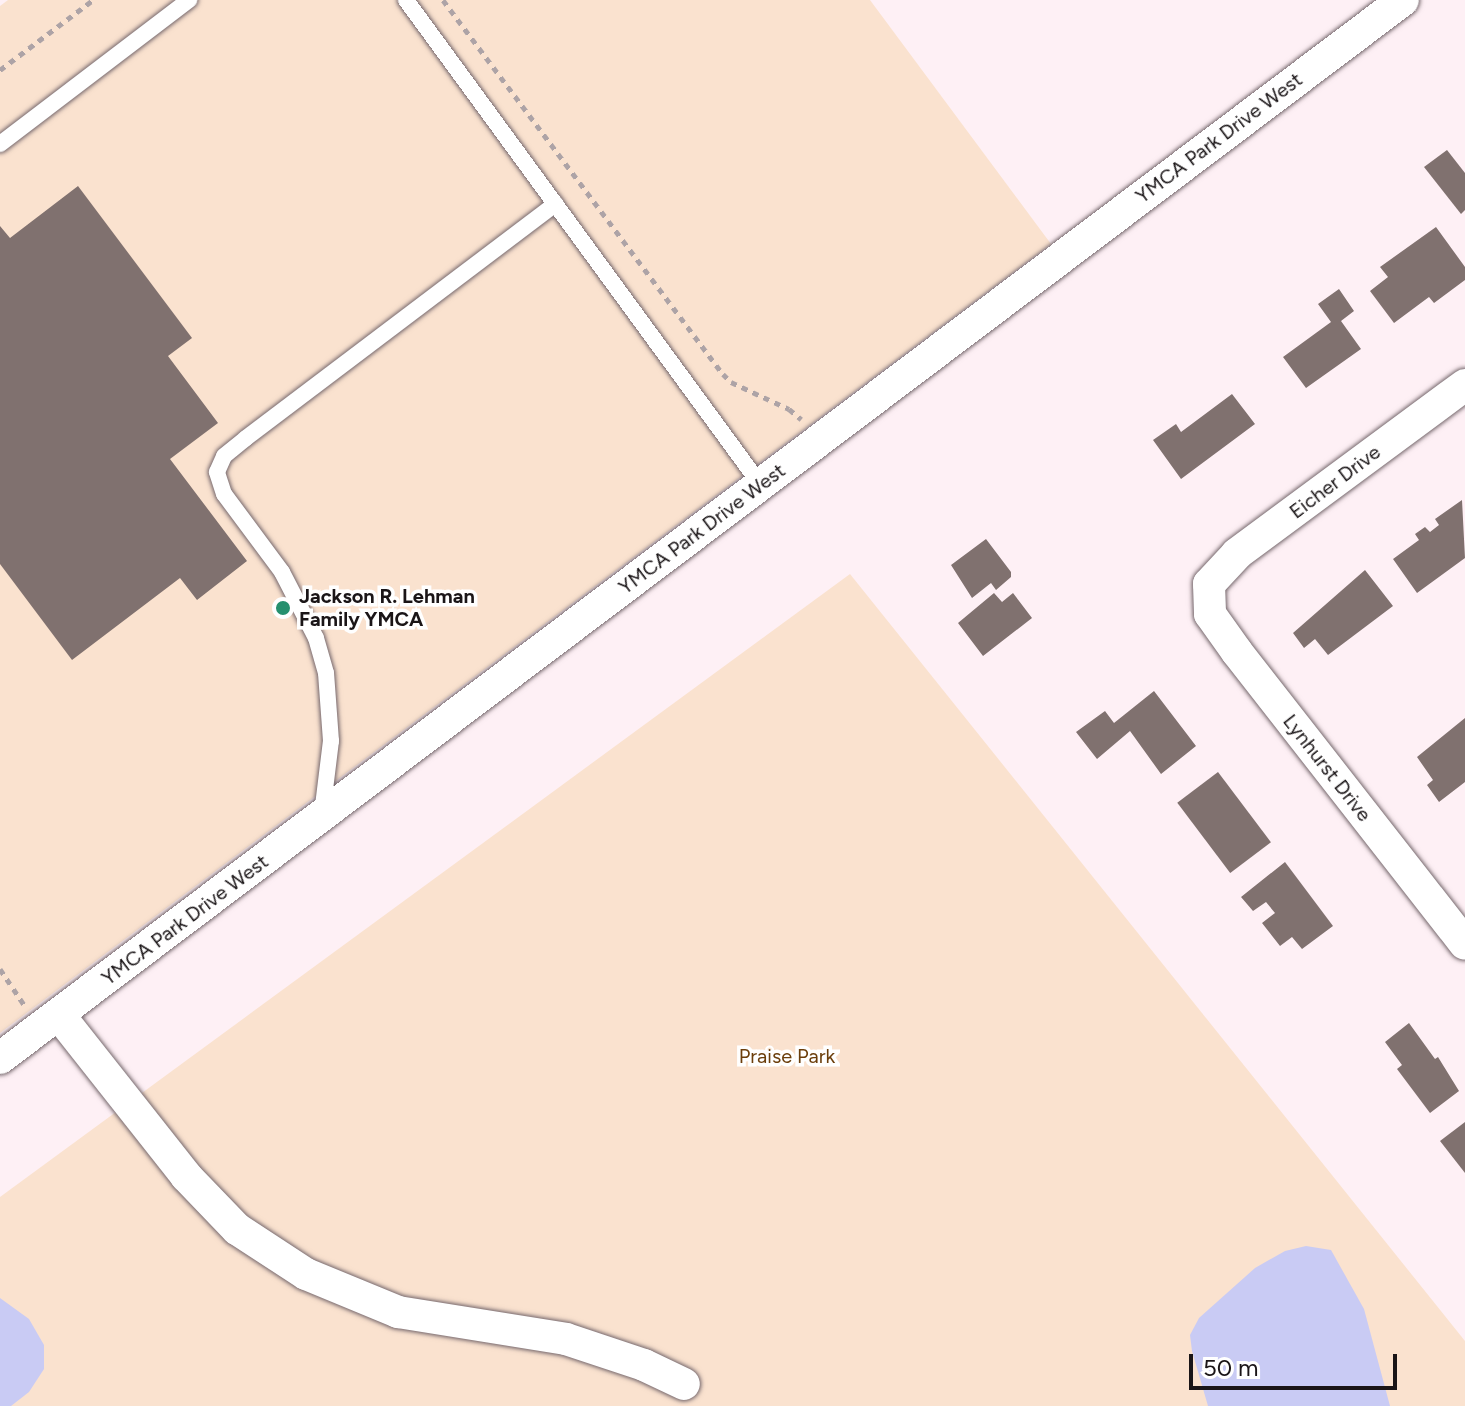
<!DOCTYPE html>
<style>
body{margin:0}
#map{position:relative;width:1465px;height:1406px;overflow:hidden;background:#fef0f5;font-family:Figtree,sans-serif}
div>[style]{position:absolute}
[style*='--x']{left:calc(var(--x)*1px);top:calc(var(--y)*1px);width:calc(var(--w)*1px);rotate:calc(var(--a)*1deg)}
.green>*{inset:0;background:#fae2cf}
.water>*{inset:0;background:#c9cbf4}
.building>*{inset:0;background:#80716f;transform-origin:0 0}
.path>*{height:5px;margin-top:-2.5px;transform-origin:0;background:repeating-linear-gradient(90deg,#ada3a6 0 6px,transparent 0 12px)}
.roads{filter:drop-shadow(0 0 2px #76686d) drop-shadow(0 0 2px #76686d)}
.lane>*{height:16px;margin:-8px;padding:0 8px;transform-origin:8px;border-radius:8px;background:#fff}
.street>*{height:32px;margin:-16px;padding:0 16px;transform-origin:16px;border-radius:16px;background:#fff}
.dots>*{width:22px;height:22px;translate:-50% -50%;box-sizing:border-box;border:4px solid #fff;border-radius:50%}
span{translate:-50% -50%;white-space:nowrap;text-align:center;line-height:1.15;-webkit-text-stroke:7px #fff;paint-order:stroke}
.street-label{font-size:20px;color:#1a1517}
.poi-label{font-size:20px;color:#1a1517;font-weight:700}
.left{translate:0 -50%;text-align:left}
.park-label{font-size:20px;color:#6b3e0b}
.scale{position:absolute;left:1189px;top:1354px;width:208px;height:36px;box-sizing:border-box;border:4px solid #1a1517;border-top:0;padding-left:10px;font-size:24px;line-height:28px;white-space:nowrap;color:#1a1517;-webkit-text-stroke:6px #fff;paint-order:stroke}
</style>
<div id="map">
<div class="green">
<i style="clip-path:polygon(8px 0,870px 0,1051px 244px,0 1033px,0 6px)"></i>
<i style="clip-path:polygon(850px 574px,1465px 1341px,1465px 1406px,0 1406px,0 1197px)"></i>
</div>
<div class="water">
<i style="clip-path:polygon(1306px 1246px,1331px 1250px,1364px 1309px,1390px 1406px,1208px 1406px,1192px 1351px,1190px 1335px,1199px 1318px,1255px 1268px,1285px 1251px)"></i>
<i style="clip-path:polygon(0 1298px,29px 1319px,44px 1345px,44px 1369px,29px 1392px,11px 1406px,0 1406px)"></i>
</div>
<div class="building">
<i style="clip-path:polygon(1447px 150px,1465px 173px,1465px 210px,1461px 214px,1424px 167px)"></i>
<i style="clip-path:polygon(78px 186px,192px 338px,168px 356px,218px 423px,170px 459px,247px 561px,197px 600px,180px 578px,72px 660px,0 564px,0 226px,10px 238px)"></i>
<i style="clip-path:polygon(1436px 227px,1465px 267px,1465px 280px,1434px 303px,1429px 297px,1394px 323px,1370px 291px,1388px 277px,1380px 267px)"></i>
<i style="clip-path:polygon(1339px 289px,1354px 311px,1341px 321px,1361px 349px,1306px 388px,1283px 357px,1331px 322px,1318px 304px)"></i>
<i style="clip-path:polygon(1232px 394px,1255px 424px,1181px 479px,1153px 440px,1176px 424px,1181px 432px)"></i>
<i style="clip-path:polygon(1462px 500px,1465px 558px,1417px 593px,1393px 559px,1419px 540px,1415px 534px,1425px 527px,1430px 532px,1439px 525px,1435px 519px)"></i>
<i style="clip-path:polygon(986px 539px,1011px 572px,1011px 577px,996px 590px,991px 583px,972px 598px,951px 565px)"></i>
<i style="clip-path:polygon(1365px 570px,1393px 606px,1328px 655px,1315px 639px,1304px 648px,1293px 633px)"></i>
<i style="clip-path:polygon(994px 593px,1002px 602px,1013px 593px,1032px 618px,983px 656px,958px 623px)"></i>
<i style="clip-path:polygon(1154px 691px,1196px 746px,1161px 774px,1130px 731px,1097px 759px,1076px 732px,1105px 711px,1114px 723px)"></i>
<i style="clip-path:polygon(1465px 718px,1465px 782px,1439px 802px,1427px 785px,1433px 780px,1417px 757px)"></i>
<i style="left:1218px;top:772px;width:88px;height:51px;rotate:53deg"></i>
<i style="clip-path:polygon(1285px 862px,1333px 926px,1302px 949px,1292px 937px,1280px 946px,1262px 923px,1275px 913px,1266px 902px,1253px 911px,1241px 897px)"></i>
<i style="clip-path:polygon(1409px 1023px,1435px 1059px,1438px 1057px,1459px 1091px,1430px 1113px,1397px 1069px,1402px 1065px,1385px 1042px)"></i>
<i style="clip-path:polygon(1465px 1122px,1465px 1173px,1440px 1141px)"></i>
</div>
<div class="path">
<i style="--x:443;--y:0;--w:467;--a:53.2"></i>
<i style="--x:723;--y:374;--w:11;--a:45"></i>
<i style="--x:731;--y:382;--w:64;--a:25"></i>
<i style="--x:789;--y:409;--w:16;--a:40"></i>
<i style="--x:0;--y:70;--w:116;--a:-37"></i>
<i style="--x:0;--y:969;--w:45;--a:56"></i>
</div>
<div class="roads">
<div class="lane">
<i style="--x:406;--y:0;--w:600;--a:53.82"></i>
<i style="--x:0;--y:144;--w:238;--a:-37.3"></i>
<i style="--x:322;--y:814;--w:74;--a:-83"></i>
<i style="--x:331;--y:741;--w:68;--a:-94.2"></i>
<i style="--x:326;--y:673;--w:36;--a:-106"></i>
<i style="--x:316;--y:638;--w:74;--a:-117.3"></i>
<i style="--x:282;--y:572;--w:97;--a:-126.6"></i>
<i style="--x:224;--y:494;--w:23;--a:-108"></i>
<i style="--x:217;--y:472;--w:17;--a:-66"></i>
<i style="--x:224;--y:456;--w:28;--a:-39"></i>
<i style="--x:246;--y:438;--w:388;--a:-37.1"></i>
</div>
<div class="street">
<i style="--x:1465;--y:385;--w:284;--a:143.5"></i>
<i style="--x:1237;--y:554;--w:41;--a:133"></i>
<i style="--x:1209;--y:584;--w:30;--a:88"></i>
<i style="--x:1210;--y:614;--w:47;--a:54.6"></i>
<i style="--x:1237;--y:652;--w:370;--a:52"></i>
<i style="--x:59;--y:1015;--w:205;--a:51.7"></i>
<i style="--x:186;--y:1176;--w:74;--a:46.1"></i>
<i style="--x:237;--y:1229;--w:82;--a:33.1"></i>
<i style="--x:306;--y:1274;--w:100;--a:22.4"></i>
<i style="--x:398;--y:1312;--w:170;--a:9.1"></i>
<i style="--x:566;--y:1339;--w:82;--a:18.4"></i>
<i style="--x:644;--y:1365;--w:44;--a:25.4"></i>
<i style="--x:0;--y:1058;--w:1757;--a:-37.02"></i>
</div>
</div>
<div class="dots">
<i style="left:283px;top:608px;background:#26906e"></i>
</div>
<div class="street-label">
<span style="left:1219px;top:138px;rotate:-37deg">YMCA Park Drive West</span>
<span style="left:1335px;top:482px;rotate:-37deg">Eicher Drive</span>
<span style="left:702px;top:529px;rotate:-37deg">YMCA Park Drive West</span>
<span style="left:1327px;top:768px;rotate:52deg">Lynhurst Drive</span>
<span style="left:185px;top:920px;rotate:-37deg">YMCA Park Drive West</span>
</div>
<div class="poi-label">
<span class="left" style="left:299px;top:608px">Jackson R. Lehman<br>Family YMCA</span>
</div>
<div class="park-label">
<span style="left:787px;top:1056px">Praise Park</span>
</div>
<div class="scale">50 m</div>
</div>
